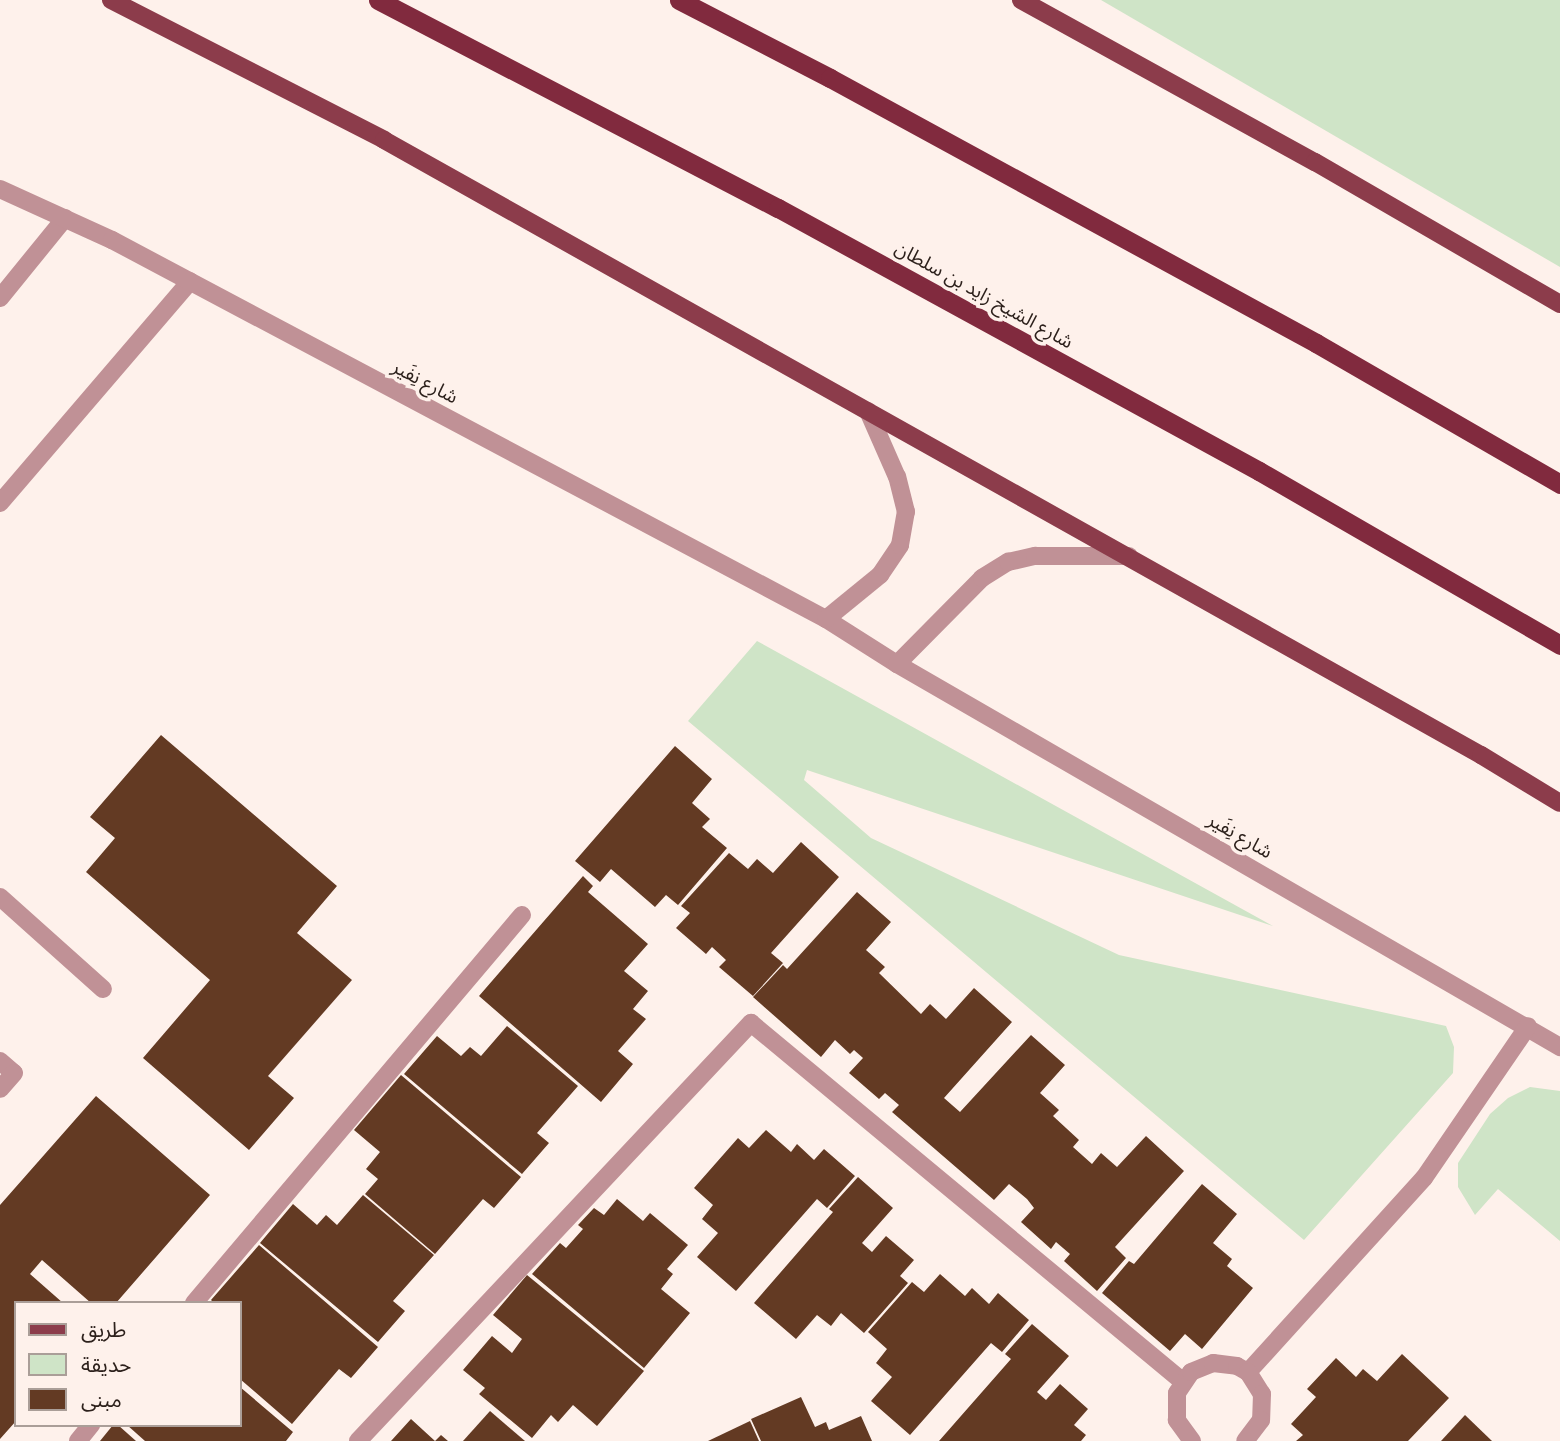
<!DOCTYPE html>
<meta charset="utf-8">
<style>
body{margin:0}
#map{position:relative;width:1560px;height:1441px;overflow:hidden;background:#fef1eb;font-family:"Noto Sans","Noto Sans Arabic",sans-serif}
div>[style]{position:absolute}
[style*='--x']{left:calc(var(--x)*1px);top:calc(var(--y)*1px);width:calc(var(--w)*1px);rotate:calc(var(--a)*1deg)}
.green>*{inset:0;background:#cfe4c7}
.building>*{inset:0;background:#633a23}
.service>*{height:18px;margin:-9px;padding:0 9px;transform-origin:9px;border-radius:9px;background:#c09196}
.minor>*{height:18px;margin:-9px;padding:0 9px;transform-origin:9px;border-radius:9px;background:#c09196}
.primary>*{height:18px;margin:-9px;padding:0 9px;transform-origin:9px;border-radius:9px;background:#8c3c4b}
.trunk>*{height:19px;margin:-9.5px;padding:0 9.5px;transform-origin:9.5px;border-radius:9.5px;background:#812a3e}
span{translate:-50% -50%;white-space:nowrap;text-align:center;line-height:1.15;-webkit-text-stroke:7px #fef1eb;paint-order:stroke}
.street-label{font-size:19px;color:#2d211c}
.legend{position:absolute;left:14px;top:1301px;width:228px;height:126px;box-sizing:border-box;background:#fef1eb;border:2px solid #aa9e98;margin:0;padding:9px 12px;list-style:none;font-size:21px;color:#2d211c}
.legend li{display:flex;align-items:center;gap:14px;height:35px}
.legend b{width:35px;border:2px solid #aa9e98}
</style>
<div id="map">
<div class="green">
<i style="clip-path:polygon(1101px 0,1560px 0,1560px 267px)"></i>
<i style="clip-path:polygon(757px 641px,1273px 926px,807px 770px,804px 780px,871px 838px,1119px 955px,1446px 1026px,1454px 1047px,1453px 1073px,1304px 1240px,688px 721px)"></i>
<i style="clip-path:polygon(1530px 1087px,1560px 1091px,1560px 1241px,1498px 1189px,1475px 1215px,1458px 1187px,1458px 1163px,1490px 1114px,1508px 1098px)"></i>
</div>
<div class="building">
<i style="clip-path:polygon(161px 735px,337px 886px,297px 933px,352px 980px,268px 1076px,294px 1098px,249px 1150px,143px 1058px,210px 980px,86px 872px,115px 838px,90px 817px)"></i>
<i style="clip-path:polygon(675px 746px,712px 779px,692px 803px,710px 819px,702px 827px,727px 848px,678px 905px,666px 895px,655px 907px,611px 869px,600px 882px,575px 861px)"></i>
<i style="clip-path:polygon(801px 842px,839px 877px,771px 953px,783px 963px,753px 996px,719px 967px,726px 960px,712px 947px,706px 954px,676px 928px,690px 913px,681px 906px,729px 853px,748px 869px,757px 859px,773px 873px)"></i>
<i style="clip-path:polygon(583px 876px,593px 886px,588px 892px,648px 944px,624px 971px,648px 991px,633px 1009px,646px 1019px,618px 1051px,633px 1064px,601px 1102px,479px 996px)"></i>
<i style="clip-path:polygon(857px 892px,891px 922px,866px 950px,885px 967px,879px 973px,921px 1014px,930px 1004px,946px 1019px,974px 988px,1012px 1022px,944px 1098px,960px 1112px,1031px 1035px,1065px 1065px,1040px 1093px,1059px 1110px,1053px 1116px,1079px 1140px,1073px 1147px,1092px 1164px,1101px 1153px,1117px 1167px,1146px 1136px,1184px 1171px,1115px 1247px,1126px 1258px,1097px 1291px,1064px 1261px,1070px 1254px,1056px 1242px,1051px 1249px,1021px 1222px,1034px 1208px,1027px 1199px,1009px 1184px,994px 1200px,892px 1112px,899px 1105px,885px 1093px,879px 1099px,849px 1073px,863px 1058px,854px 1050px,850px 1054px,835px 1040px,821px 1057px,753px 997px,783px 965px,787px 969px)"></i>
<i style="clip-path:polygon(507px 1026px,578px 1086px,537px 1133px,549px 1143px,522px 1174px,404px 1074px,437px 1036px,461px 1056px,470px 1047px,481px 1056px)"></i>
<i style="clip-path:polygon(401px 1075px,521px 1177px,494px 1208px,483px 1199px,435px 1254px,365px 1194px,378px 1179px,366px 1169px,380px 1152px,354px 1130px)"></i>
<i style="clip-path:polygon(96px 1096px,210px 1195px,116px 1303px,91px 1303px,42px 1260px,30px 1274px,63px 1303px,16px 1303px,16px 1421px,0 1439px,0 1205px)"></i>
<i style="clip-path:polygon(766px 1130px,791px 1152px,797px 1144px,814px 1160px,824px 1149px,855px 1176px,827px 1208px,817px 1199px,736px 1291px,697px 1257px,718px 1233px,702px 1219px,713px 1205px,694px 1188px,738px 1138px,749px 1148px)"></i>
<i style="clip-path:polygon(858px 1177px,893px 1208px,862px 1243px,872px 1252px,886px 1236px,914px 1260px,900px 1276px,908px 1283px,864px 1333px,841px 1313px,831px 1326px,817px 1315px,796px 1339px,754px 1303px,833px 1212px,829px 1209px)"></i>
<i style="clip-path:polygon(1202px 1184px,1237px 1214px,1213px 1243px,1232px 1259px,1227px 1266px,1253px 1288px,1202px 1349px,1185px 1334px,1170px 1351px,1102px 1293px,1129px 1261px,1134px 1264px)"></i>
<i style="clip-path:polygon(363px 1195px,434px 1255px,393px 1301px,405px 1311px,378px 1342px,260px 1243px,293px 1204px,317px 1225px,326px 1215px,337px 1225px)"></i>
<i style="clip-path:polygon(617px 1199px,643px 1221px,650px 1213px,688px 1245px,667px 1269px,673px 1274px,661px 1289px,690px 1313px,644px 1368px,532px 1274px,560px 1243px,566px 1248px,583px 1229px,578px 1225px,594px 1208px,604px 1215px)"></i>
<i style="clip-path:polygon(259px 1245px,378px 1347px,351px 1378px,339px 1369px,292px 1424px,240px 1379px,240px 1303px,214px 1303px,211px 1300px)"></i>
<i style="clip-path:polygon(940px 1274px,965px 1296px,972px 1288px,989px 1304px,998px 1293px,1029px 1320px,1002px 1352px,991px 1343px,910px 1435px,871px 1401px,892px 1377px,876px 1363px,887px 1349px,868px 1332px,912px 1282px,924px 1292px)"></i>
<i style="clip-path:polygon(527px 1275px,644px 1371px,597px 1426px,573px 1405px,558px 1422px,551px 1415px,532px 1438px,479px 1394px,485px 1388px,463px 1370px,492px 1336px,512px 1353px,522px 1339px,493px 1315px)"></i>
<i style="clip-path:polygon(1032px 1324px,1069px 1356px,1037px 1392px,1046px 1400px,1060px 1384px,1088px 1409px,1074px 1425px,1086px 1435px,1081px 1441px,939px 1441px,1011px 1359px,1005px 1354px)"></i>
<i style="clip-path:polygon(1402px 1354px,1449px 1398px,1408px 1441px,1296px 1441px,1303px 1435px,1291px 1424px,1316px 1397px,1307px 1389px,1336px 1358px,1356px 1377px,1363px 1369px,1377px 1381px)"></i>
<i style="clip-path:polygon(240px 1387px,293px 1432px,286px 1441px,145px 1441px,127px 1425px,240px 1425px)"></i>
<i style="clip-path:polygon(801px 1397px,815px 1427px,826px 1422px,829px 1430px,861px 1416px,872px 1441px,761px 1441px,751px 1419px)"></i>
<i style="clip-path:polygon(490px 1411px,525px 1441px,463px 1441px)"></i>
<i style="clip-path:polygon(1465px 1415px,1492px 1441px,1441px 1441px)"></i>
<i style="clip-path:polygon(411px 1419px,435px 1441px,441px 1435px,448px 1441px,391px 1441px)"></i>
<i style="clip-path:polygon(750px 1421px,759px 1441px,708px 1441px)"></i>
<i style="clip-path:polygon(113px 1425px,118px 1425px,136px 1441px,100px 1441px)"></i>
</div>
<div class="service">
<i style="--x:0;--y:298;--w:103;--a:-50.9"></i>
<i style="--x:0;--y:503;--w:292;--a:-49.4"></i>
<i style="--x:0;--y:897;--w:138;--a:41.8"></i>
<i style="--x:194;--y:1303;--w:508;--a:-49.79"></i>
<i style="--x:78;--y:1441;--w:21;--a:-51"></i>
</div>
<div class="minor">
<i style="--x:0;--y:189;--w:123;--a:24.5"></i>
<i style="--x:112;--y:240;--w:808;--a:27.96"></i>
<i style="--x:826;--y:619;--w:84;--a:32.4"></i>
<i style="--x:897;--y:664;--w:766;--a:30.01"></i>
<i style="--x:826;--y:619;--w:70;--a:-39.2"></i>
<i style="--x:880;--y:575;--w:36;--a:-56"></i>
<i style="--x:900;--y:545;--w:34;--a:-80"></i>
<i style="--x:906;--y:512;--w:36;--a:-104"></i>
<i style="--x:897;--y:477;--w:72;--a:-113.7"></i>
<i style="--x:897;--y:664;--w:121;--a:-45.3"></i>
<i style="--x:982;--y:578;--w:31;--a:-32"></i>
<i style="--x:1008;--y:562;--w:28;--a:-13"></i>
<i style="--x:1035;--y:556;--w:94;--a:0"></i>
<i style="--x:0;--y:1061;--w:18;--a:41"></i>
<i style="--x:14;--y:1073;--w:21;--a:131"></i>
<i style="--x:1248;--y:1372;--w:262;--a:-47.8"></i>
<i style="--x:1424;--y:1178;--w:184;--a:-55.6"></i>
<i style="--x:358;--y:1441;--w:574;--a:-46.77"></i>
<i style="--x:751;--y:1023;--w:560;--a:39.71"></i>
<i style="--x:1192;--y:1441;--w:26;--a:-126"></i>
<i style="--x:1177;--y:1420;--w:27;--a:-90"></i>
<i style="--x:1177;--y:1393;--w:25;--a:-56"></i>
<i style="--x:1191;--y:1372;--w:24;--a:-22"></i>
<i style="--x:1213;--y:1363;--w:24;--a:7"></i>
<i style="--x:1237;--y:1366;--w:13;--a:29"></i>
<i style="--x:1248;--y:1372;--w:26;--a:58"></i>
<i style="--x:1262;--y:1394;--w:26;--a:92"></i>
<i style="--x:1261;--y:1420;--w:26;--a:127"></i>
</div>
<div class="primary">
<i style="--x:111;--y:0;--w:307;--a:27.1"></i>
<i style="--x:384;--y:140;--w:1258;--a:29.28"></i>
<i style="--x:1481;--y:755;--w:92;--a:31.3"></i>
<i style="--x:1021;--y:0;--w:336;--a:28.9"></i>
<i style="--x:1315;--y:162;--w:283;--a:30.1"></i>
</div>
<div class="trunk">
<i style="--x:378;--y:0;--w:451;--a:27.5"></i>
<i style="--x:778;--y:208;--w:548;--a:28.67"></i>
<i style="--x:1259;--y:471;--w:348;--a:30"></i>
<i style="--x:679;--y:0;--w:170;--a:27.3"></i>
<i style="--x:830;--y:78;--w:554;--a:28.6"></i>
<i style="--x:1316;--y:343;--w:282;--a:30"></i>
</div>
<div class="street-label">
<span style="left:984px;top:295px;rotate:29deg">شارع الشيخ زايد بن سلطان</span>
<span style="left:425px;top:382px;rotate:28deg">شارع نِفَير</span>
<span style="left:1240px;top:836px;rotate:30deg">شارع نِفَير</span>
</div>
<ul class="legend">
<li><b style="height:9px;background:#8c3c4b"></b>طريق</li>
<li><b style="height:19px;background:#cfe4c7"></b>حديقة</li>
<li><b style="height:19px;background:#633a23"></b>مبنى</li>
</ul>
</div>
